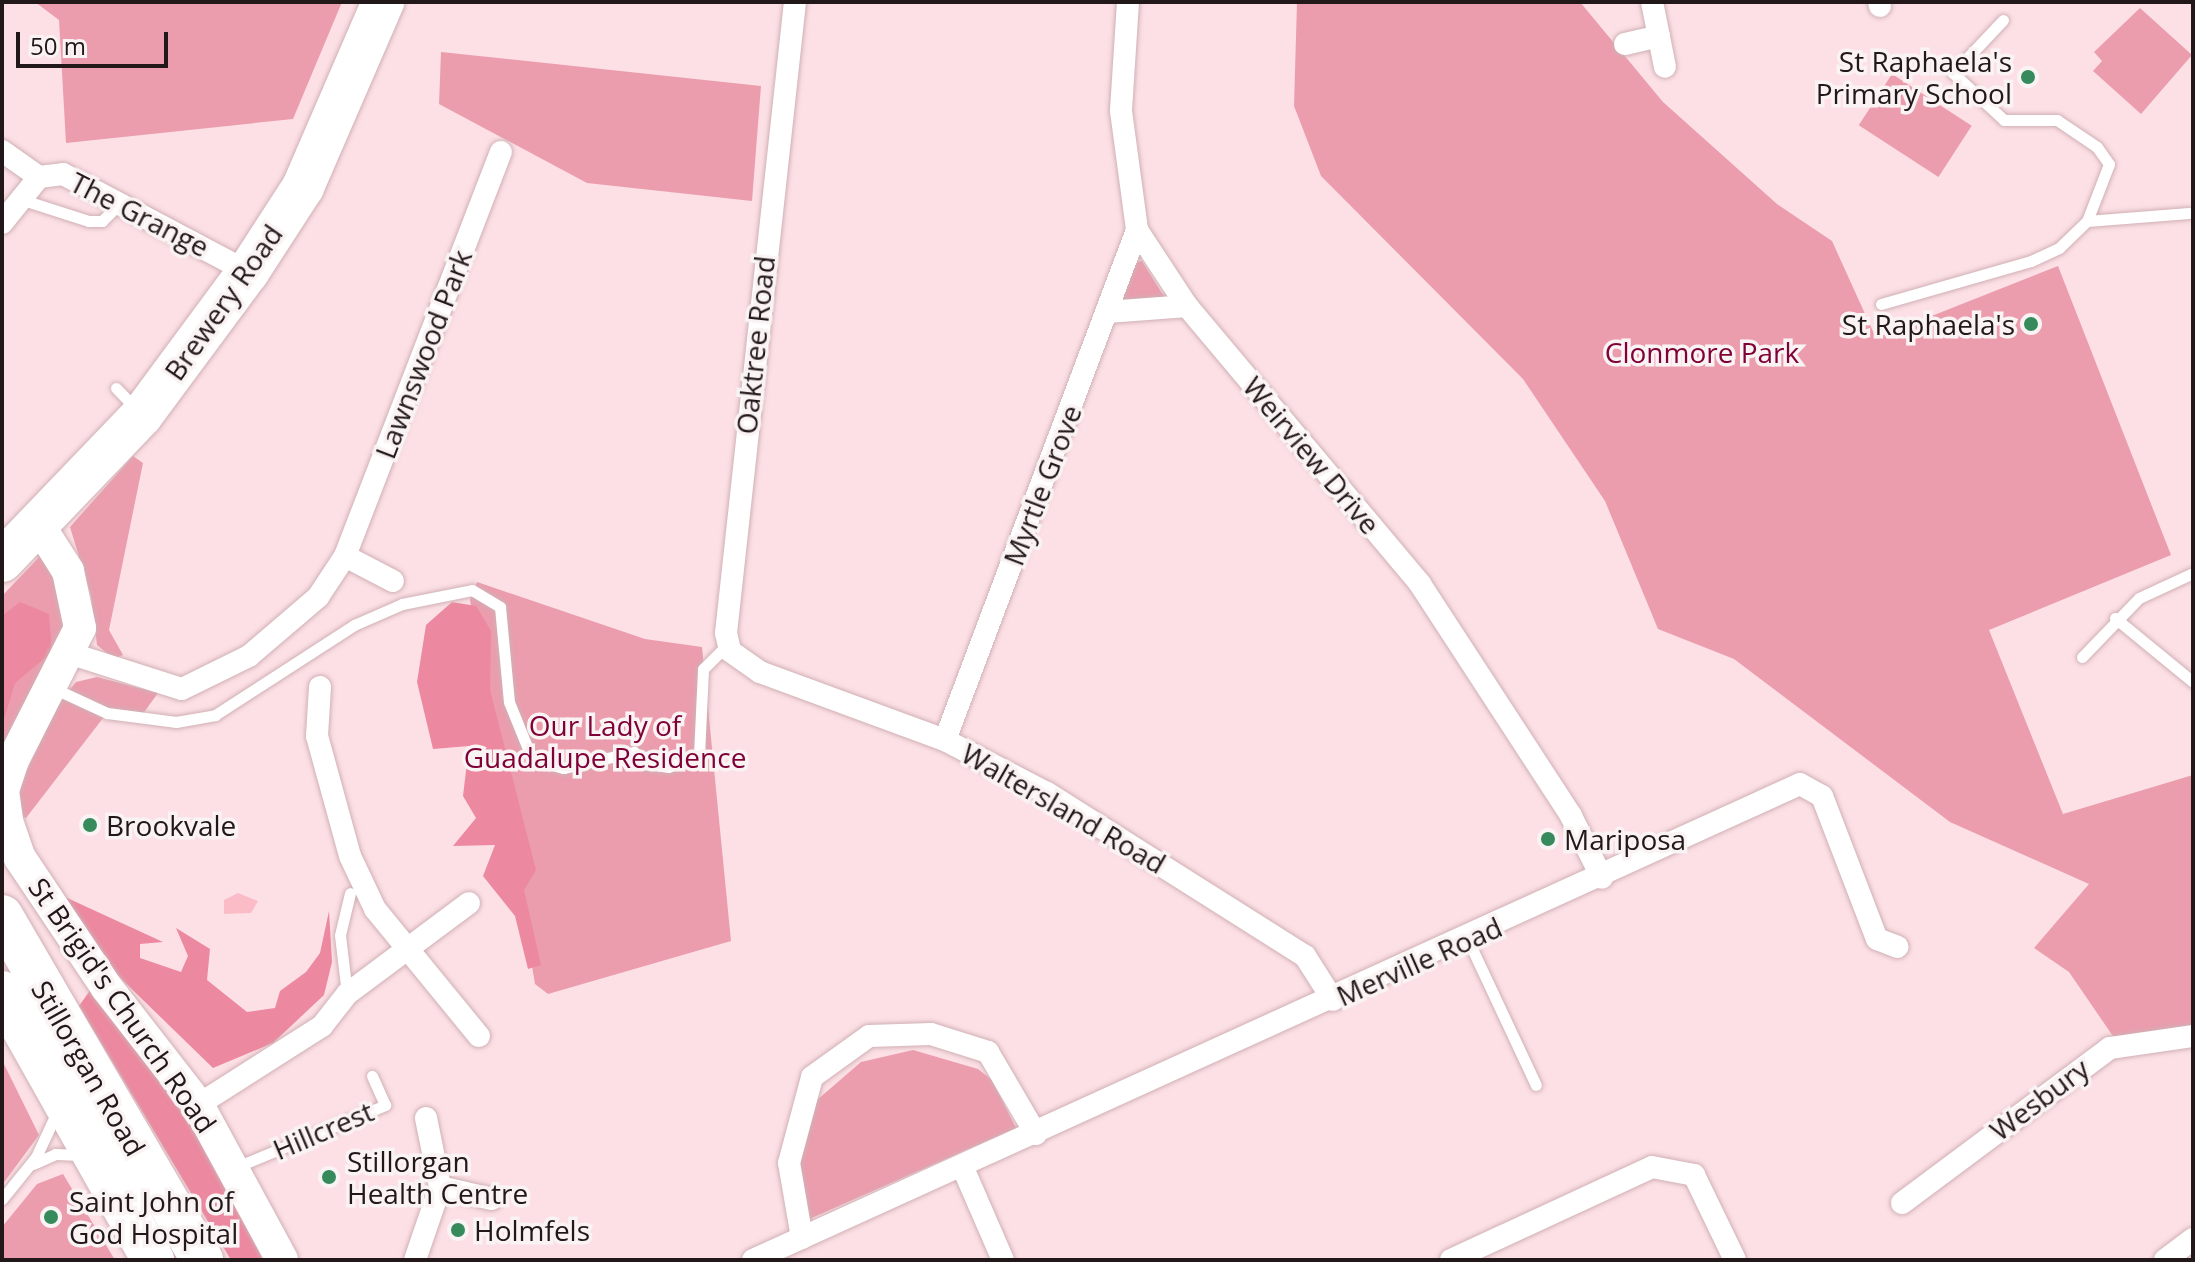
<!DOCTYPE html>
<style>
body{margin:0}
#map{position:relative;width:2195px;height:1262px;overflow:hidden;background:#fce0e5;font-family:"Open Sans",sans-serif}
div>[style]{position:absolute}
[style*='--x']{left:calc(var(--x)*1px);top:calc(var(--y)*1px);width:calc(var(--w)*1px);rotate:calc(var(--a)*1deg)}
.green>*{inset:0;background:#eb9dad;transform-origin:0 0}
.forest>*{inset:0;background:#ec889f}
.water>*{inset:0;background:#fbbcc8}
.roads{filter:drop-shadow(0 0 2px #d0b0b5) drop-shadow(0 0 2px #d0b0b5)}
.lane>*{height:11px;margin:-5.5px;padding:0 5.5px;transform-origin:5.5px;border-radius:5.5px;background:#fff}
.street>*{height:22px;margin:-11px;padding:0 11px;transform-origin:11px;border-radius:11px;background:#fff}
.secondary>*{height:32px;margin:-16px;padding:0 16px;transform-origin:16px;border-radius:16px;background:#fff}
.highway>*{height:42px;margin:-21px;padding:0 21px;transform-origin:21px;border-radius:21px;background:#fff}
.dots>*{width:22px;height:22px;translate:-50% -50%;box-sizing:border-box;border:4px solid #faf3f4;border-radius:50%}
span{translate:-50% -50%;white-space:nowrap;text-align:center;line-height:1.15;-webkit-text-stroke:7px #faf3f4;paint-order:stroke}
.poi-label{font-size:28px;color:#221719}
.right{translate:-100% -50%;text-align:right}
.left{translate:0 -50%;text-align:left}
.street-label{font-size:28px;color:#221719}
.park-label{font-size:28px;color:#7f0136}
.frame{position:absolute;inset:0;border:4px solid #221719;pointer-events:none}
.scale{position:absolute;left:16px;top:32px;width:152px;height:36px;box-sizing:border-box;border:4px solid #221719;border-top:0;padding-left:10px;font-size:24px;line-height:28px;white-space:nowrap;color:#221719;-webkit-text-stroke:6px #faf3f4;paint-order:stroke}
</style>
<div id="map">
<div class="green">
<i style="clip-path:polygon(35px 2px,342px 2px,293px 119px,66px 143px,59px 20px)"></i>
<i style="clip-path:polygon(1297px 2px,1580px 2px,1663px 102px,1777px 204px,1832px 241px,1876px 338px,2058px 266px,2171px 555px,1989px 630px,2063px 814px,2193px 775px,2193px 1035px,2119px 1045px,2069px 972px,2034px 948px,2089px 884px,1950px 822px,1734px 659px,1658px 629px,1605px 501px,1523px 379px,1321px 176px,1294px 106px)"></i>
<i style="clip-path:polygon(2140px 8px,2192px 55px,2141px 114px,2093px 71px,2102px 61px,2094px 52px)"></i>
<i style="clip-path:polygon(441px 52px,761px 86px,752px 201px,587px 183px,439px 104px)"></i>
<i style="left:1892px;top:74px;width:95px;height:61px;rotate:33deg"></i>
<i style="clip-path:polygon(1142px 261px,1165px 298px,1120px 306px,1135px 262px)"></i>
<i style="clip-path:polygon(133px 456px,143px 463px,109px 630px,123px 655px,114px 659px,97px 645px,91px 596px,70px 527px)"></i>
<i style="clip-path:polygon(40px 556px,62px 594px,67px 624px,2px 753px,2px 596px)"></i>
<i style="clip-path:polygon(477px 582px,645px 639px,702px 647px,731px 941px,548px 994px,535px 984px,470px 600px)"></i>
<i style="clip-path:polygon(97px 677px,158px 693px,142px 715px,110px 709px,26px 818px,18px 815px,19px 786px,61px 700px,76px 682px)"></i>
<i style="clip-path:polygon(913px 1050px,978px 1069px,992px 1080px,1016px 1128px,807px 1220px,799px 1163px,817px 1100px,861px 1062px)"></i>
<i style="clip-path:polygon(2px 1060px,39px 1135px,2px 1185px)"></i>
<i style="clip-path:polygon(63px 1174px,115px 1260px,2px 1260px,2px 1227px,37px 1184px)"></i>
</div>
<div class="forest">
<i style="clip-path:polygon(20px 602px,49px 614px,52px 652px,15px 683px,2px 726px,2px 616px)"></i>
<i style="clip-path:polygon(452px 602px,476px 606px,491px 631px,490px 690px,536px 870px,524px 890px,541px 965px,528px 969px,515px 916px,483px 876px,495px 845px,453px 846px,476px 818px,463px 796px,469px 746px,433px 749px,417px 682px,426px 625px)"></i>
<i style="clip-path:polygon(65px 897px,163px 942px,140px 944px,140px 958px,181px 972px,188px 956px,176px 928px,210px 949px,207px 980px,247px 1012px,275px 1008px,280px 991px,306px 972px,320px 953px,329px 911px,332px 962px,324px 995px,273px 1043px,213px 1068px,107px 965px)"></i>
<i style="clip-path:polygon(91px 989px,196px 1132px,263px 1260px,231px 1260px,79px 1006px)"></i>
</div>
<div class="water">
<i style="clip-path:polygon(238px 893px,258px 901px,251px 913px,224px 914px,224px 900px)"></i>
</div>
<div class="roads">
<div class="lane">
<i style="--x:2003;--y:20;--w:73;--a:133.3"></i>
<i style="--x:1953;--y:73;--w:69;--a:42.7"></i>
<i style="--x:2004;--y:120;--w:53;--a:0"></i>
<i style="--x:2057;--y:120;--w:48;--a:34"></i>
<i style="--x:2097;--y:147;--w:21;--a:55"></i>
<i style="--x:2109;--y:164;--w:61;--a:111.1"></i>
<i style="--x:20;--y:199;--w:72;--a:17.7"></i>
<i style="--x:89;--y:221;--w:13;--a:0"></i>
<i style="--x:102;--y:221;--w:25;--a:-45"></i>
<i style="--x:1881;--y:304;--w:156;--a:-16"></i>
<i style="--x:2031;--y:261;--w:31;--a:-25"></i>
<i style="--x:2059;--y:248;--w:39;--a:-44"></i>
<i style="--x:2087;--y:221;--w:102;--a:-4.5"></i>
<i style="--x:116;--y:388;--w:29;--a:46"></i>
<i style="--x:2115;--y:618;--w:101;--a:39.4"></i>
<i style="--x:2082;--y:657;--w:82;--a:-46"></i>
<i style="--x:2139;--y:598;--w:60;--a:-24.8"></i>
<i style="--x:53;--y:688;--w:60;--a:24.8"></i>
<i style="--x:107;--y:713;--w:70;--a:7.4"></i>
<i style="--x:176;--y:722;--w:40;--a:-10"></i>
<i style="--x:215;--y:715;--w:166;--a:-32.9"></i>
<i style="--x:354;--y:625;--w:52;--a:-23.6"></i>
<i style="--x:402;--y:604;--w:71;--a:-11.3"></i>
<i style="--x:472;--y:590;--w:33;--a:31"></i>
<i style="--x:500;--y:607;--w:95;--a:84.6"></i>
<i style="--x:509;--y:702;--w:61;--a:68"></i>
<i style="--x:532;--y:759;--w:33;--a:16"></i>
<i style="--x:564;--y:768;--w:72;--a:-12.9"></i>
<i style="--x:634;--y:752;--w:16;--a:47"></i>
<i style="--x:645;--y:764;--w:23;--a:7"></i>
<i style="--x:668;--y:767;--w:33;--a:-21"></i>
<i style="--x:699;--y:755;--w:86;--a:-87.3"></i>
<i style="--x:703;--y:669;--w:35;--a:-45"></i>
<i style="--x:1468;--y:940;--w:160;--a:64.9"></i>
<i style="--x:347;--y:994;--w:59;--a:-96.8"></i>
<i style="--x:340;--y:935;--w:43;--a:-76.6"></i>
<i style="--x:33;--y:1164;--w:24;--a:-24"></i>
<i style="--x:55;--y:1154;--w:26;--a:2"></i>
<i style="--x:234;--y:1168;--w:164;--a:-22.6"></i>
<i style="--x:385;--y:1105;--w:32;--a:-114"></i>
<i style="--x:2;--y:1199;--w:54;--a:-51"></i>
<i style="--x:36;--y:1157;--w:50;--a:-65"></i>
</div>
<div class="street">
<i style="--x:795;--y:2;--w:635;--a:96.24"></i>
<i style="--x:726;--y:633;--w:18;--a:77"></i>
<i style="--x:730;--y:651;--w:37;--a:35"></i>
<i style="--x:760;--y:672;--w:197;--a:20.2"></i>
<i style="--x:945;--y:740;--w:115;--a:27.5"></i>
<i style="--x:1047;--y:793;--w:305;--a:32.3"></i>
<i style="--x:1305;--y:956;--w:52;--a:57.5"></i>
<i style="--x:1128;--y:2;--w:109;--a:93.7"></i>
<i style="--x:1121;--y:111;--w:120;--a:82.3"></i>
<i style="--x:1137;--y:230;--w:91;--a:56.7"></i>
<i style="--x:1187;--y:306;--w:363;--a:50"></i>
<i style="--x:1420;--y:584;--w:277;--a:56.9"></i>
<i style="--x:1571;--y:816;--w:69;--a:63.4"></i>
<i style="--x:1652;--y:2;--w:66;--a:78.7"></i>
<i style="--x:1879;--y:2;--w:4;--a:76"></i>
<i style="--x:1625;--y:44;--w:35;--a:-13"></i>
<i style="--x:2;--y:151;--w:45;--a:35.1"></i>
<i style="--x:2;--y:223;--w:59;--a:-51.2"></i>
<i style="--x:39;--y:177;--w:24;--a:-7"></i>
<i style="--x:63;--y:174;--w:209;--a:27.9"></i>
<i style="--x:1108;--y:312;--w:79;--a:-4.3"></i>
<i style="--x:345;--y:556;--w:54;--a:27.5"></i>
<i style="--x:72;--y:654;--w:115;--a:17.7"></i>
<i style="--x:182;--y:689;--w:75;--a:-26.2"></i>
<i style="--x:249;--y:656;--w:91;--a:-40.5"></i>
<i style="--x:318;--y:597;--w:49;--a:-56.6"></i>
<i style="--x:345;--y:556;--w:433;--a:-68.9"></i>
<i style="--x:320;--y:687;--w:49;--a:93.5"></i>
<i style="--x:317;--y:736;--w:124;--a:74.6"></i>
<i style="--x:350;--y:856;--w:59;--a:64.7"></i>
<i style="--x:375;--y:909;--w:164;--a:50.7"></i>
<i style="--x:945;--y:740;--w:545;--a:-69.37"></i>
<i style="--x:198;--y:1105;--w:147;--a:-32.5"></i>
<i style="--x:322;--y:1026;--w:41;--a:-52"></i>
<i style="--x:347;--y:994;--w:152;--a:-36.7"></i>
<i style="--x:426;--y:1118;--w:70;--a:78.5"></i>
<i style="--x:963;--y:1168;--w:100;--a:66.5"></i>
<i style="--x:1902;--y:1203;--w:259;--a:-36.7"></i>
<i style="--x:2110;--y:1048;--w:84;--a:-8.2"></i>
<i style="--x:802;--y:1238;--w:76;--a:-99.8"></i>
<i style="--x:789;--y:1163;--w:89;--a:-75"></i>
<i style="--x:812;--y:1077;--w:70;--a:-35.7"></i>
<i style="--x:869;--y:1036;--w:62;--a:-1.8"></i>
<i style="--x:931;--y:1034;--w:60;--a:17.5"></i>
<i style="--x:988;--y:1052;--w:95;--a:59.7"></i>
<i style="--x:415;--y:1260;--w:77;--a:-71.1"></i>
<i style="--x:440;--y:1187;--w:53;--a:13"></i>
<i style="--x:753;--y:1260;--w:1150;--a:-24.45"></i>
<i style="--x:1800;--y:784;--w:25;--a:29"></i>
<i style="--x:1822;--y:796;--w:153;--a:69"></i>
<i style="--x:1877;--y:939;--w:22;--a:21"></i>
<i style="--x:1451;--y:1260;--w:221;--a:-24.8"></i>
<i style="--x:1652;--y:1167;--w:43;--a:10.8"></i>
<i style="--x:1694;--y:1175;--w:94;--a:64.2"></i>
<i style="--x:2165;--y:1260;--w:35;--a:-37"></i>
</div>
<div class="secondary">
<i style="--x:40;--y:527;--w:52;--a:57.5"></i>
<i style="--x:68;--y:571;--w:58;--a:78.1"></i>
<i style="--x:80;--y:628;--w:148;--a:116.9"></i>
<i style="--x:13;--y:760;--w:33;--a:108"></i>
<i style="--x:3;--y:791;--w:30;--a:82"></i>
<i style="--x:7;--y:821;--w:39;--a:71"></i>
<i style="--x:20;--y:858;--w:156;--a:56.2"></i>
<i style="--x:107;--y:988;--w:148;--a:52.1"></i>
<i style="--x:198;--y:1105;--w:176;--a:61.5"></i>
</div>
<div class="highway">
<i style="--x:2;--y:561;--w:202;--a:-46.2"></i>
<i style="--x:142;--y:415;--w:178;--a:-53.5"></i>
<i style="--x:248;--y:272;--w:101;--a:-57.1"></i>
<i style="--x:303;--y:187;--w:202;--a:-66.6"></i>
<i style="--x:2;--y:916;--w:398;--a:59.8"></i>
<i style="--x:2;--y:992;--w:308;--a:60.6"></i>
</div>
</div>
<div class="dots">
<i style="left:2028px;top:77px;background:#378a5c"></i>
<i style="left:2031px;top:324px;background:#378a5c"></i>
<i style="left:90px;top:825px;background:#378a5c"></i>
<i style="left:1548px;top:839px;background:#378a5c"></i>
<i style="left:329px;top:1177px;background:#378a5c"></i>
<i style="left:51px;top:1217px;background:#378a5c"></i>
<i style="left:458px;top:1230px;background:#378a5c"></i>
</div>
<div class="poi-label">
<span class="right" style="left:2012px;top:77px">St Raphaela's<br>Primary School</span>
<span class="right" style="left:2015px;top:324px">St Raphaela's</span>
<span class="left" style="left:106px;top:825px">Brookvale</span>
<span class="left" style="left:1564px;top:839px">Mariposa</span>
<span class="left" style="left:347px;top:1177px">Stillorgan<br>Health Centre</span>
<span class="left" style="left:69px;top:1217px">Saint John of<br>God Hospital</span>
<span class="left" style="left:474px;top:1230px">Holmfels</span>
</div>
<div class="street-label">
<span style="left:140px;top:214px;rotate:27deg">The Grange</span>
<span style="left:223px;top:302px;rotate:-55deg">Brewery Road</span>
<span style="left:755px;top:345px;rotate:-84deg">Oaktree Road</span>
<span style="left:423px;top:354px;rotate:-69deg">Lawnswood Park</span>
<span style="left:1312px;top:455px;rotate:50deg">Weirview Drive</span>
<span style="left:1042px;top:485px;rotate:-69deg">Myrtle Grove</span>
<span style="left:1064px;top:808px;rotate:30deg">Waltersland Road</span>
<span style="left:1419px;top:961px;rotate:-24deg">Merville Road</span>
<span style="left:123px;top:1005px;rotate:55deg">St Brigid's Church Road</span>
<span style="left:89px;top:1068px;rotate:60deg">Stillorgan Road</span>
<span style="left:2039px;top:1099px;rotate:-37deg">Wesbury</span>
<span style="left:323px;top:1130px;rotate:-23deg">Hillcrest</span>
</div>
<div class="park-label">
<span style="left:1702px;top:352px">Clonmore Park</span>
<span style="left:605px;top:741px">Our Lady of<br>Guadalupe Residence</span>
</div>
<div class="frame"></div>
<div class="scale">50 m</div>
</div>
